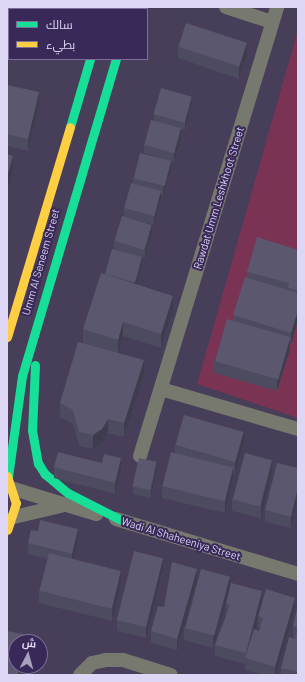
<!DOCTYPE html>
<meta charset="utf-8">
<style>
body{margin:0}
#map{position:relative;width:305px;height:682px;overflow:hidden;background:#473e5a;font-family:Barlow,Cairo,sans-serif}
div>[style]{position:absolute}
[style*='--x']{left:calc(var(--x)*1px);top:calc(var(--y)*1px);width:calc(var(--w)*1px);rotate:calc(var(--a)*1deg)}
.green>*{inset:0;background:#7b3354}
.street>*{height:14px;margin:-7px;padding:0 7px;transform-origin:7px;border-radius:7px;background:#77786e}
.fast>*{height:9px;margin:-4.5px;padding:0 4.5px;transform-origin:4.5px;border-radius:4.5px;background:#16e098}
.slow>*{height:9px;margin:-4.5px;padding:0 4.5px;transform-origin:4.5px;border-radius:4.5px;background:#ffcf43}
.wall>*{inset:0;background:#4d4b5f}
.shaded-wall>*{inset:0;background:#3f3d4d;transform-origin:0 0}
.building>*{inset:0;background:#5a576e;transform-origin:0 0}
span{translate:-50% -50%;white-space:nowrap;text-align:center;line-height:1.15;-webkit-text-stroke:4px #392959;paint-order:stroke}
.street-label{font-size:11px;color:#ddd6f4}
.frame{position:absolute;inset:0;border:8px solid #ddd6f4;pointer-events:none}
.legend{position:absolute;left:8px;top:8px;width:140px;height:52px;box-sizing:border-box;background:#392959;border:1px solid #7b6e97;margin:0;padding:5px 7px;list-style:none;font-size:12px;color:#ddd6f4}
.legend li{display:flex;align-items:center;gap:8px;height:20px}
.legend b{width:20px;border:1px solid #7b6e97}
.north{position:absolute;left:8px;top:634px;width:40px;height:40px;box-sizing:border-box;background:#392959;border:1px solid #7b6e97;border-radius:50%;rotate:6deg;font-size:11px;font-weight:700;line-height:16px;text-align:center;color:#ddd6f4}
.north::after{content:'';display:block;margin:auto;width:14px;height:18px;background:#a8a1be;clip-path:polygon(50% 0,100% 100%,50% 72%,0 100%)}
</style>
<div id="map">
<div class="green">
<i style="clip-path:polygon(298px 30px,298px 418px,197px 384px)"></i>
</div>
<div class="street">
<i style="--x:226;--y:7;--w:48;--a:18.1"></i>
<i style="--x:161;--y:389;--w:143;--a:16.3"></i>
<i style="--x:140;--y:456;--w:469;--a:-73"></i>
<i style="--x:14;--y:489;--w:86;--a:17"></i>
<i style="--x:14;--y:517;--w:48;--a:-13.2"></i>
<i style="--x:116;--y:519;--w:190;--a:16.8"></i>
<i style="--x:80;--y:675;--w:17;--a:-45"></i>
<i style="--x:92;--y:663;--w:14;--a:-12"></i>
<i style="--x:106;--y:660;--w:17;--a:0"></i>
<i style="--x:123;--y:660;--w:50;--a:17.4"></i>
</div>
<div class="fast">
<i style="--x:106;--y:7;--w:2;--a:90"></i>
<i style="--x:132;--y:7;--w:2;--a:90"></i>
<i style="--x:70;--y:127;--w:71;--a:-73.6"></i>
<i style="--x:35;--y:365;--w:65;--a:92.6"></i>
<i style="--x:32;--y:430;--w:34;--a:80"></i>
<i style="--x:38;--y:463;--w:13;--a:58"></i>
<i style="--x:45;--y:474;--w:30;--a:40"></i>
<i style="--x:68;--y:493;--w:64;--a:27"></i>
<i style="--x:8;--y:477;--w:102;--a:-82.1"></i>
<i style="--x:22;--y:376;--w:331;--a:-73.5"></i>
</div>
<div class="slow">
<i style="--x:7;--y:337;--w:219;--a:-73.3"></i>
<i style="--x:7;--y:476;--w:28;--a:72"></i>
<i style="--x:16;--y:503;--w:28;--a:108"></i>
</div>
<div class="wall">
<i style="clip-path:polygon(178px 47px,247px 55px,239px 79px,178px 58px)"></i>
<i style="clip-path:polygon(7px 85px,39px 104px,28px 151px,7px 146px)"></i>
<i style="clip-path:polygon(192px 105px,185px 130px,181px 129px,181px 137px,174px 162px,144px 153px,144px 145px,154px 121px,154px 114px)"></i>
<i style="clip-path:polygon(171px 170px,163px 195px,161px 194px,161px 200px,154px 225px,124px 217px,124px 208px,133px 184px,133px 178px)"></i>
<i style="clip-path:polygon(152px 233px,145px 258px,142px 257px,142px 265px,137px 284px,173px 310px,161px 348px,123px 336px,118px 353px,144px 374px,124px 437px,108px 433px,102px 444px,93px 449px,79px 446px,73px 424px,60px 417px,60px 403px,83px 343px,83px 329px,114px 249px,114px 241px)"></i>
<i style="clip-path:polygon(298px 250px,298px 321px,291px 344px,290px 344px,290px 349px,277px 391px,214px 373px,214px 361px,233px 321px,233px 315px,247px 278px,247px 272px)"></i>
<i style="clip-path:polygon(244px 443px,235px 474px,233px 473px,233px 479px,225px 513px,162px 498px,162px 486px,175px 453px,175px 445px)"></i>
<i style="clip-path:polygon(102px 463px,121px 470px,115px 494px,54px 478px,54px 467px)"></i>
<i style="clip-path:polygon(298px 468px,291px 528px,265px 522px,265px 510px)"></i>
<i style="clip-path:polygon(157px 471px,151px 498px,133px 494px,133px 486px)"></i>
<i style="clip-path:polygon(272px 472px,261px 518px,232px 511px,232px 499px)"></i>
<i style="clip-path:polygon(78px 541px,74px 559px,121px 583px,112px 621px,39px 603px,39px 591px,48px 559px,28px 554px,28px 543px)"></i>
<i style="clip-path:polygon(163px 570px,146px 638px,117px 631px,117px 620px)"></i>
<i style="clip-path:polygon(197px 581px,177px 650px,151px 643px,151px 631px,164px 607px)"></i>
<i style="clip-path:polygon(230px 588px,213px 648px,184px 640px,184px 628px)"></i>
<i style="clip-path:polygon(evenodd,262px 602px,259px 613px,295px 609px,276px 675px,264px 675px,245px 670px,245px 664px,215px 656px,215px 645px,226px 616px,226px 604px,262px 602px,258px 616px,258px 628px,260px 628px,259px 631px,255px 630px,258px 616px)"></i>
<i style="clip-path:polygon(298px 605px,298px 675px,281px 675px,281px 668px,295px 638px,293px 638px,293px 626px)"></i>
</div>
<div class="shaded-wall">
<i style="clip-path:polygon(247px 43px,247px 55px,239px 79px,239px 67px)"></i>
<i style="clip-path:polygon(39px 92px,39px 104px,28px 151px,28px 139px)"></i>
<i style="clip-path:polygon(192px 97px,192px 105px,185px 130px,185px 122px)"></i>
<i style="clip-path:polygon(181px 128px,181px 137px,174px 162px,174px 153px)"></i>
<i style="clip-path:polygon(13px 156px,13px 168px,7px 189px,7px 177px)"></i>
<i style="clip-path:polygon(171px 161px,171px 170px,163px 195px,163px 186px)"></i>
<i style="clip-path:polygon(161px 191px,161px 200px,154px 225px,154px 217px)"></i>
<i style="clip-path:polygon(152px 225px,152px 233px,145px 258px,145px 250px)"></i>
<i style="clip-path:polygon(142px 257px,142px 265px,135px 291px,135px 282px)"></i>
<i style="clip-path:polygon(173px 296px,173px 310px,161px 348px,161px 334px)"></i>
<i style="clip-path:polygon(298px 310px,298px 321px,291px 344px,291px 333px)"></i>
<i style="clip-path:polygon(123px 322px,123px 336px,118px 354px,118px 340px)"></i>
<i style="clip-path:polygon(290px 337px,290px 349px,277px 391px,277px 380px)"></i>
<i style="clip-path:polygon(144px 360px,144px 374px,124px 437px,124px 423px)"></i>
<i style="clip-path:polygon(108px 419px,108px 433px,102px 444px,93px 449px,93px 435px)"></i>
<i style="clip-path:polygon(244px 432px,244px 443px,235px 474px,235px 462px)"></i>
<i style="clip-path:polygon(121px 458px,121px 470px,115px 494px,115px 483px)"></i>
<i style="clip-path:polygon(272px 460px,272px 472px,261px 518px,261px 506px)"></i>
<i style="clip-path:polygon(157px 462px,157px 471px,151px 498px,151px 490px)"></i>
<i style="clip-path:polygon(233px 467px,233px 479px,225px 513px,225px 501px)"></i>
<i style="clip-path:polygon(298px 487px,298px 498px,291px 528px,291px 517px)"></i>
<i style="clip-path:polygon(78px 529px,78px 541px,72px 565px,72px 554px)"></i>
<i style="clip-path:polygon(163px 558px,163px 570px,146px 638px,146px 627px)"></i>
<i style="clip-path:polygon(197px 569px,197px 581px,177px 650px,177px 639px)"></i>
<i style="clip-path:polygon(121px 571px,121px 583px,112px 621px,112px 610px)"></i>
<i style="clip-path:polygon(230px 577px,230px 588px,213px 648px,213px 636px)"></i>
<i style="clip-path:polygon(262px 591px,262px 602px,248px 659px,246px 658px,246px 653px)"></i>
<i style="clip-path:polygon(295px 598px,295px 609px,276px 675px,275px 675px,275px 667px)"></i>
<i style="left:20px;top:666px;width:3px;height:9px"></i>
</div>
<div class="building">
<i style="left:186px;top:23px;width:64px;height:25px;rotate:18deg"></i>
<i style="clip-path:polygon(7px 85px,39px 92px,28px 139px,7px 134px)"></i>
<i style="left:161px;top:88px;width:32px;height:27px;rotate:16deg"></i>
<i style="left:151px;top:120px;width:31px;height:26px;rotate:15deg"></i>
<i style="left:140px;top:153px;width:32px;height:26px;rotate:14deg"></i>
<i style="clip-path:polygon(7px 154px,13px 156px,7px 177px)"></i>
<i style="left:131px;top:183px;width:31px;height:26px;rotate:15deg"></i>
<i style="left:122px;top:216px;width:31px;height:26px;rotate:17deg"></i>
<i style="clip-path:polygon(257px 237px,298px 250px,298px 290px,288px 288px,289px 283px,247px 272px)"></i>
<i style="left:112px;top:249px;width:31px;height:26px;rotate:15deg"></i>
<i style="clip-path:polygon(101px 273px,173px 296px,161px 334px,123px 322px,118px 340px,83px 329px)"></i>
<i style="clip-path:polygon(245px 277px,298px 293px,298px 310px,291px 333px,233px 315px)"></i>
<i style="left:227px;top:319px;width:66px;height:44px;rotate:16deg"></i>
<i style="clip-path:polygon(78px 342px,144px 360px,124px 423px,108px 419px,102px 429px,93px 435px,79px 432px,73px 410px,60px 403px)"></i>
<i style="left:184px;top:415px;width:62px;height:31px;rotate:16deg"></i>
<i style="clip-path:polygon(58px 452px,102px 463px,104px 454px,121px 458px,115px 483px,54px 467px)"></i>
<i style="left:171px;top:452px;width:64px;height:35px;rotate:14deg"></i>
<i style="left:245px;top:453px;width:28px;height:48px;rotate:15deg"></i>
<i style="left:139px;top:458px;width:18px;height:29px;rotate:13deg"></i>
<i style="clip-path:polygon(277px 463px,298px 468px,298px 487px,291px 517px,265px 510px)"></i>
<i style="clip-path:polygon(40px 520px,78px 529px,72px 554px,28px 543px,31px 530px,38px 531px)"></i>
<i style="left:134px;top:551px;width:30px;height:71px;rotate:14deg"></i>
<i style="left:49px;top:553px;width:74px;height:39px;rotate:14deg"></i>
<i style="clip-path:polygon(172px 562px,197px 569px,177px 639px,151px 631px,158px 606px,164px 607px)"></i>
<i style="left:201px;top:569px;width:30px;height:61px;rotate:15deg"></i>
<i style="clip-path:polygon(231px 583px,262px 591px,246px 653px,215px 645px,230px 605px,226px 604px)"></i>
<i style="clip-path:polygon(266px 589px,295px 598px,275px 667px,245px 658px,254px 629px,259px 631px,263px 618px,258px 616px)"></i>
<i style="clip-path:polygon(298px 605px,298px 672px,281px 668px,289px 637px,295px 639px,298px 627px,293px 626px)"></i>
<i style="clip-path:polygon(7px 631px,28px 635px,26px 642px,16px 642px,16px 666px,20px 666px,18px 675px,7px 675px)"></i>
</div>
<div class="street-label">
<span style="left:219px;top:198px;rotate:-73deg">Rawdat Umm Leshkhoot Street</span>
<span style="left:41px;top:262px;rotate:-74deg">Umm Al Seneem Street</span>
<span style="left:181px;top:539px;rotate:17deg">Wadi Al Shaheeniya Street</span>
</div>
<div class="frame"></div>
<ul class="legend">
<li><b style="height:5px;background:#16e098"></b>سالك</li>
<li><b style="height:5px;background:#ffcf43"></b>بطيء</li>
</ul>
<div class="north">ش</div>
</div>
